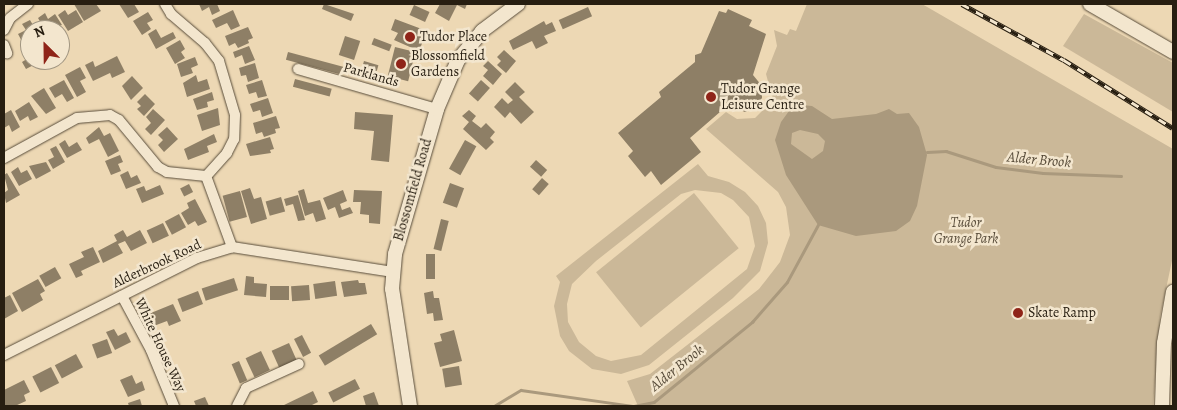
<!DOCTYPE html>
<style>
body{margin:0}
#map{position:relative;width:1177px;height:410px;overflow:hidden;background:#edd8b4;font-family:Alegreya,serif}
div>[style]{position:absolute}
[style*='--x']{left:calc(var(--x)*1px);top:calc(var(--y)*1px);width:calc(var(--w)*1px);rotate:calc(var(--a)*1deg)}
.green>*{inset:0;background:#cbb898;transform-origin:0 0}
.water>*{inset:0;background:#aa997d}
.stream>*{height:2.5px;margin:-1.25px;padding:0 1.25px;transform-origin:1.25px;border-radius:1.25px;background:#aa997d}
.building>*{inset:0;background:#8e7f66;transform-origin:0 0}
.roads{filter:drop-shadow(0 0 1px #584c3a) drop-shadow(0 0 1px #584c3a)}
.street>*{height:10px;margin:-5px;padding:0 5px;transform-origin:5px;border-radius:5px;background:#f3e6ce}
.secondary>*{height:14px;margin:-7px;padding:0 7px;transform-origin:7px;border-radius:7px;background:#f3e6ce}
.rail>*{height:4.5px;margin-top:-2.25px;transform-origin:0;background:repeating-linear-gradient(90deg,#f3e6ce 0 8px,#271e11 0 16px);box-sizing:border-box;border-block:1px solid #271e11}
.dots>*{width:14px;height:14px;translate:-50% -50%;box-sizing:border-box;border:2px solid #f3e6ce;border-radius:50%}
span{translate:-50% -50%;white-space:nowrap;text-align:center;line-height:1.15;-webkit-text-stroke:5px #f3e6ce;paint-order:stroke}
.poi-label{font-size:14px;color:#271e11}
.left{translate:0 -50%;text-align:left}
.street-label{font-size:14px;color:#271e11}
.park-label{font-size:14px;color:#584c3a;font-style:italic}
.water-label{font-size:15px;color:#554937;font-style:italic}
.frame{position:absolute;inset:0;border:5px solid #271e11;pointer-events:none}
.north{position:absolute;left:20px;top:20px;width:50px;height:50px;box-sizing:border-box;background:#f3e6ce;border:1px solid #a19682;border-radius:50%;rotate:337deg;font-size:14px;font-weight:700;line-height:20px;text-align:center;color:#271e11}
.north::after{content:'';display:block;margin:auto;width:18px;height:22px;background:#8f2418;clip-path:polygon(50% 0,100% 100%,50% 72%,0 100%)}
</style>
<div id="map">
<div class="green">
<i style="clip-path:polygon(807px 4px,922px 4px,1173px 149px,1173px 256px,1160px 317px,1153px 406px,638px 406px,627px 381px,650px 374px,759px 289px,780px 262px,790px 235px,786px 207px,778px 192px,706px 129px,726px 112px,737px 119px,755px 118px,773px 100px,766px 74px,777px 46px,774px 30px,787px 35px,790px 29px,796px 31px)"></i>
<i style="clip-path:polygon(1084px 14px,1173px 63px,1173px 112px,1063px 46px)"></i>
<i style="clip-path:polygon(evenodd,698px 164px,708px 176px,729px 182px,745px 192px,758px 206px,766px 223px,768px 243px,760px 271px,733px 298px,649px 365px,621px 374px,592px 369px,569px 351px,560px 336px,554px 306px,560px 282px,556px 276px,698px 164px,695px 190px,721px 193px,733px 200px,749px 217px,755px 246px,747px 269px,641px 355px,611px 361px,596px 356px,579px 342px,568px 322px,567px 304px,572px 284px,596px 261px,681px 194px,695px 190px)"></i>
<i style="left:694px;top:193px;width:71px;height:126px;rotate:51deg"></i>
</div>
<div class="water">
<i style="clip-path:polygon(evenodd,801px 105px,812px 106px,832px 119px,876px 114px,889px 109px,897px 114px,909px 113px,919px 127px,927px 155px,917px 206px,910px 221px,896px 231px,856px 236px,818px 225px,786px 175px,775px 140px,781px 122px,789px 111px,801px 105px,800px 130px,818px 134px,825px 141px,823px 151px,812px 159px,791px 144px,792px 133px,800px 130px)"></i>
</div>
<div class="stream">
<i style="--x:927;--y:152;--w:19;--a:-3"></i>
<i style="--x:946;--y:151;--w:52;--a:17.7"></i>
<i style="--x:996;--y:167;--w:47;--a:7.3"></i>
<i style="--x:1043;--y:173;--w:78;--a:2.2"></i>
<i style="--x:494;--y:406;--w:31;--a:-31"></i>
<i style="--x:521;--y:390;--w:114;--a:8.1"></i>
<i style="--x:634;--y:406;--w:20;--a:-11"></i>
<i style="--x:654;--y:402;--w:127;--a:-39.2"></i>
<i style="--x:752;--y:322;--w:53;--a:-48.8"></i>
<i style="--x:787;--y:282;--w:65;--a:-61.5"></i>
</div>
<div class="building">
<i style="clip-path:polygon(74px 4px,96px 4px,101px 11px,84px 21px)"></i>
<i style="clip-path:polygon(119px 4px,134px 4px,139px 12px,128px 18px)"></i>
<i style="clip-path:polygon(199px 4px,217px 4px,220px 11px,212px 15px,209px 7px,202px 11px)"></i>
<i style="clip-path:polygon(324px 4px,354px 14px,351px 21px,322px 9px)"></i>
<i style="clip-path:polygon(440px 4px,467px 4px,465px 9px,457px 5px,449px 21px,435px 13px)"></i>
<i style="left:414px;top:5px;width:17px;height:11px;rotate:24deg"></i>
<i style="left:588px;top:7px;width:10px;height:32px;rotate:66deg"></i>
<i style="clip-path:polygon(728px 9px,752px 20px,749px 26px,766px 34px,753px 75px,762px 86px,762px 98px,754px 108px,745px 112px,728px 105px,690px 138px,701px 152px,661px 185px,651px 171px,645px 177px,628px 156px,633px 151px,618px 133px,661px 97px,659px 92px,695px 62px,695px 55px,701px 53px,719px 11px,726px 13px)"></i>
<i style="clip-path:polygon(65px 10px,68px 15px,76px 10px,83px 22px,68px 31px,58px 15px)"></i>
<i style="clip-path:polygon(233px 10px,240px 26px,231px 30px,227px 23px,216px 28px,212px 20px)"></i>
<i style="clip-path:polygon(148px 12px,153px 20px,147px 23px,151px 29px,142px 35px,133px 21px)"></i>
<i style="clip-path:polygon(45px 13px,48px 19px,55px 14px,62px 25px,45px 30px,38px 18px)"></i>
<i style="clip-path:polygon(395px 19px,427px 31px,419px 51px,394px 40px,398px 33px,391px 30px)"></i>
<i style="clip-path:polygon(30px 20px,36px 30px,30px 30px,30px 47px,26px 49px,18px 34px,26px 30px,22px 24px)"></i>
<i style="clip-path:polygon(544px 21px,546px 25px,552px 22px,556px 31px,544px 36px,548px 43px,536px 49px,532px 41px,513px 50px,509px 41px)"></i>
<i style="clip-path:polygon(248px 27px,253px 38px,248px 40px,249px 43px,238px 48px,235px 43px,229px 46px,225px 36px)"></i>
<i style="clip-path:polygon(156px 29px,161px 38px,173px 32px,176px 38px,156px 49px,148px 34px)"></i>
<i style="left:345px;top:36px;width:16px;height:20px;rotate:18deg"></i>
<i style="left:374px;top:38px;width:19px;height:7px;rotate:21deg"></i>
<i style="clip-path:polygon(180px 40px,185px 49px,181px 52px,185px 58px,175px 64px,166px 48px)"></i>
<i style="clip-path:polygon(249px 46px,255px 60px,245px 64px,242px 55px,235px 58px,233px 52px)"></i>
<i style="left:395px;top:47px;width:21px;height:30px;rotate:14deg"></i>
<i style="clip-path:polygon(504px 50px,516px 61px,506px 73px,497px 65px,501px 61px,497px 57px)"></i>
<i style="left:288px;top:52px;width:57px;height:8px;rotate:15deg"></i>
<i style="clip-path:polygon(117px 56px,125px 72px,112px 78px,110px 73px,93px 81px,85px 65px,93px 61px,95px 67px)"></i>
<i style="clip-path:polygon(30px 57px,30px 60px,43px 60px,26px 69px,22px 62px)"></i>
<i style="clip-path:polygon(195px 57px,198px 65px,191px 68px,193px 73px,181px 77px,177px 64px)"></i>
<i style="left:364px;top:61px;width:15px;height:6px;rotate:16deg"></i>
<i style="clip-path:polygon(488px 61px,502px 74px,493px 85px,483px 76px,488px 70px,483px 66px)"></i>
<i style="clip-path:polygon(255px 63px,259px 78px,248px 82px,246px 75px,241px 76px,239px 68px)"></i>
<i style="clip-path:polygon(80px 67px,86px 78px,80px 81px,86px 92px,77px 97px,65px 75px)"></i>
<i style="clip-path:polygon(196px 75px,198px 82px,207px 79px,210px 89px,187px 97px,183px 83px)"></i>
<i style="clip-path:polygon(132px 76px,143px 88px,131px 100px,122px 86px)"></i>
<i style="left:295px;top:79px;width:38px;height:8px;rotate:15deg"></i>
<i style="clip-path:polygon(64px 80px,74px 98px,67px 102px,62px 94px,55px 98px,49px 88px)"></i>
<i style="clip-path:polygon(262px 80px,267px 96px,258px 98px,256px 92px,249px 94px,246px 85px)"></i>
<i style="left:481px;top:80px;width:12px;height:18px;rotate:42deg"></i>
<i style="clip-path:polygon(515px 82px,525px 92px,519px 97px,534px 112px,521px 124px,510px 112px,505px 118px,494px 107px,502px 98px,508px 104px,513px 100px,505px 92px)"></i>
<i style="clip-path:polygon(44px 88px,56px 108px,46px 114px,31px 96px)"></i>
<i style="clip-path:polygon(212px 92px,214px 100px,207px 102px,208px 107px,197px 110px,193px 99px)"></i>
<i style="clip-path:polygon(145px 94px,155px 104px,144px 116px,137px 109px,141px 106px,137px 102px)"></i>
<i style="clip-path:polygon(268px 98px,273px 113px,262px 117px,260px 110px,253px 112px,250px 104px)"></i>
<i style="clip-path:polygon(29px 102px,38px 117px,30px 121px,28px 116px,20px 121px,15px 111px)"></i>
<i style="clip-path:polygon(218px 108px,220px 125px,202px 131px,197px 115px)"></i>
<i style="clip-path:polygon(153px 109px,165px 120px,151px 135px,145px 129px,151px 123px,146px 117px)"></i>
<i style="clip-path:polygon(11px 110px,20px 127px,12px 132px,9px 125px,4px 128px,4px 114px)"></i>
<i style="clip-path:polygon(469px 110px,476px 116px,472px 121px,481px 128px,486px 123px,495px 132px,490px 138px,494px 142px,486px 150px,463px 129px,469px 122px,462px 116px)"></i>
<i style="clip-path:polygon(355px 112px,393px 115px,389px 162px,371px 160px,374px 131px,354px 129px)"></i>
<i style="clip-path:polygon(276px 116px,280px 128px,275px 129px,276px 133px,264px 137px,262px 132px,256px 134px,253px 123px)"></i>
<i style="clip-path:polygon(99px 127px,104px 136px,110px 133px,119px 151px,108px 157px,99px 139px,89px 144px,86px 138px)"></i>
<i style="clip-path:polygon(167px 127px,178px 139px,164px 152px,158px 145px,163px 140px,158px 135px)"></i>
<i style="clip-path:polygon(214px 134px,217px 142px,207px 146px,209px 152px,188px 160px,184px 149px)"></i>
<i style="clip-path:polygon(270px 137px,274px 149px,270px 150px,271px 153px,250px 156px,246px 144px)"></i>
<i style="clip-path:polygon(65px 140px,69px 147px,77px 142px,82px 150px,67px 158px,59px 144px)"></i>
<i style="left:465px;top:140px;width:13px;height:33px;rotate:29deg"></i>
<i style="clip-path:polygon(56px 146px,65px 162px,53px 169px,48px 160px,54px 157px,50px 149px)"></i>
<i style="clip-path:polygon(120px 155px,123px 162px,118px 164px,121px 171px,111px 175px,105px 161px)"></i>
<i style="left:536px;top:160px;width:15px;height:9px;rotate:42deg"></i>
<i style="clip-path:polygon(46px 162px,51px 171px,36px 179px,29px 166px)"></i>
<i style="clip-path:polygon(18px 167px,21px 173px,27px 170px,32px 179px,19px 186px,11px 172px)"></i>
<i style="clip-path:polygon(128px 171px,131px 178px,137px 175px,141px 183px,126px 189px,120px 175px)"></i>
<i style="clip-path:polygon(7px 173px,20px 195px,6px 203px,4px 193px,8px 190px,4px 175px)"></i>
<i style="left:542px;top:178px;width:9px;height:15px;rotate:41deg"></i>
<i style="left:450px;top:183px;width:15px;height:21px;rotate:20deg"></i>
<i style="left:189px;top:184px;width:9px;height:10px;rotate:63deg"></i>
<i style="clip-path:polygon(160px 185px,164px 194px,142px 203px,136px 189px,144px 186px,146px 191px)"></i>
<i style="clip-path:polygon(250px 188px,254px 199px,261px 197px,267px 219px,251px 224px,241px 191px)"></i>
<i style="clip-path:polygon(304px 189px,308px 203px,320px 200px,326px 219px,316px 222px,313px 213px,305px 216px,298px 191px)"></i>
<i style="clip-path:polygon(343px 190px,347px 201px,340px 204px,342px 210px,350px 207px,353px 213px,339px 218px,335px 207px,328px 210px,323px 198px)"></i>
<i style="clip-path:polygon(354px 190px,382px 191px,380px 224px,369px 223px,369px 215px,360px 214px,361px 202px,353px 202px)"></i>
<i style="left:240px;top:191px;width:27px;height:18px;rotate:75deg"></i>
<i style="clip-path:polygon(298px 195px,305px 220px,298px 221px,293px 204px,286px 206px,284px 199px)"></i>
<i style="left:281px;top:197px;width:15px;height:16px;rotate:74deg"></i>
<i style="clip-path:polygon(195px 199px,207px 222px,198px 226px,195px 221px,188px 225px,181px 213px,189px 208px,187px 203px)"></i>
<i style="left:179px;top:214px;width:15px;height:16px;rotate:62deg"></i>
<i style="left:441px;top:219px;width:8px;height:31px;rotate:14deg"></i>
<i style="left:163px;top:223px;width:14px;height:18px;rotate:65deg"></i>
<i style="clip-path:polygon(123px 230px,127px 237px,140px 230px,147px 243px,131px 251px,125px 241px,118px 244px,123px 253px,103px 263px,98px 251px,117px 241px,114px 235px)"></i>
<i style="clip-path:polygon(93px 247px,100px 262px,81px 271px,83px 275px,76px 278px,69px 264px,84px 257px,81px 252px)"></i>
<i style="left:426px;top:254px;width:9px;height:25px"></i>
<i style="left:55px;top:267px;width:13px;height:18px;rotate:61deg"></i>
<i style="clip-path:polygon(246px 276px,254px 277px,254px 283px,267px 284px,266px 297px,244px 295px)"></i>
<i style="left:234px;top:278px;width:13px;height:34px;rotate:72deg"></i>
<i style="clip-path:polygon(38px 279px,45px 291px,40px 294px,43px 300px,22px 312px,12px 293px)"></i>
<i style="clip-path:polygon(358px 280px,359px 283px,365px 283px,367px 294px,344px 297px,341px 282px)"></i>
<i style="left:335px;top:281px;width:15px;height:22px;rotate:82deg"></i>
<i style="left:309px;top:285px;width:15px;height:18px;rotate:86deg"></i>
<i style="left:289px;top:286px;width:14px;height:19px;rotate:90deg"></i>
<i style="left:198px;top:291px;width:14px;height:22px;rotate:69deg"></i>
<i style="clip-path:polygon(433px 291px,434px 298px,439px 298px,443px 320px,434px 321px,433px 313px,427px 314px,424px 293px)"></i>
<i style="clip-path:polygon(10px 295px,18px 311px,4px 319px,4px 298px)"></i>
<i style="clip-path:polygon(173px 304px,181px 321px,169px 326px,167px 321px,151px 327px,146px 315px)"></i>
<i style="left:371px;top:324px;width:12px;height:61px;rotate:59deg"></i>
<i style="clip-path:polygon(114px 329px,118px 336px,126px 332px,131px 342px,115px 350px,106px 332px)"></i>
<i style="clip-path:polygon(454px 330px,462px 361px,440px 367px,434px 343px,442px 341px,440px 334px)"></i>
<i style="left:302px;top:335px;width:20px;height:9px;rotate:63deg"></i>
<i style="left:107px;top:339px;width:15px;height:16px;rotate:70deg"></i>
<i style="left:289px;top:343px;width:20px;height:19px;rotate:66deg"></i>
<i style="left:261px;top:351px;width:21px;height:17px;rotate:65deg"></i>
<i style="left:76px;top:354px;width:15px;height:24px;rotate:62deg"></i>
<i style="left:239px;top:361px;width:21px;height:8px;rotate:67deg"></i>
<i style="left:459px;top:366px;width:19px;height:17px;rotate:81deg"></i>
<i style="left:51px;top:367px;width:18px;height:21px;rotate:63deg"></i>
<i style="clip-path:polygon(132px 375px,136px 384px,142px 381px,145px 390px,128px 397px,120px 380px)"></i>
<i style="left:355px;top:379px;width:11px;height:30px;rotate:63deg"></i>
<i style="clip-path:polygon(24px 380px,30px 392px,24px 395px,26px 401px,15px 406px,4px 406px,4px 390px)"></i>
<i style="clip-path:polygon(313px 391px,318px 402px,310px 406px,282px 406px)"></i>
<i style="clip-path:polygon(374px 392px,379px 406px,366px 406px,363px 396px)"></i>
<i style="clip-path:polygon(205px 397px,209px 406px,196px 406px,194px 401px)"></i>
<i style="clip-path:polygon(140px 399px,142px 406px,129px 406px,128px 403px)"></i>
</div>
<div class="roads">
<div class="street">
<i style="--x:165;--y:4;--w:12;--a:59"></i>
<i style="--x:171;--y:14;--w:45;--a:40.5"></i>
<i style="--x:205;--y:43;--w:23;--a:52"></i>
<i style="--x:219;--y:61;--w:56;--a:73.5"></i>
<i style="--x:235;--y:115;--w:24;--a:92"></i>
<i style="--x:234;--y:139;--w:16;--a:117"></i>
<i style="--x:227;--y:153;--w:31;--a:132"></i>
<i style="--x:206;--y:176;--w:76;--a:69.9"></i>
<i style="--x:4;--y:30;--w:13;--a:-63"></i>
<i style="--x:10;--y:18;--w:23;--a:-38"></i>
<i style="--x:4;--y:45;--w:9;--a:69"></i>
<i style="--x:298;--y:69;--w:145;--a:16.1"></i>
<i style="--x:4;--y:158;--w:83;--a:-28.7"></i>
<i style="--x:77;--y:118;--w:33;--a:-5"></i>
<i style="--x:110;--y:115;--w:10;--a:29"></i>
<i style="--x:119;--y:120;--w:61;--a:50.3"></i>
<i style="--x:158;--y:167;--w:10;--a:29"></i>
<i style="--x:167;--y:172;--w:39;--a:6"></i>
<i style="--x:122;--y:296;--w:61;--a:61.8"></i>
<i style="--x:151;--y:350;--w:61;--a:67.7"></i>
<i style="--x:4;--y:355;--w:216;--a:-26.7"></i>
<i style="--x:197;--y:258;--w:37;--a:-17"></i>
<i style="--x:232;--y:247;--w:163;--a:8.8"></i>
<i style="--x:237;--y:406;--w:20;--a:-63"></i>
<i style="--x:246;--y:388;--w:58;--a:-24.4"></i>
</div>
<div class="secondary">
<i style="--x:1090;--y:4;--w:96;--a:30"></i>
<i style="--x:410;--y:406;--w:118;--a:-98.7"></i>
<i style="--x:392;--y:289;--w:35;--a:-85"></i>
<i style="--x:395;--y:254;--w:151;--a:-73.8"></i>
<i style="--x:437;--y:109;--w:53;--a:-66.8"></i>
<i style="--x:458;--y:60;--w:38;--a:-50"></i>
<i style="--x:482;--y:31;--w:45;--a:-36.9"></i>
<i style="--x:1162;--y:406;--w:63;--a:-88.2"></i>
<i style="--x:1164;--y:343;--w:52;--a:-80"></i>
</div>
</div>
<div class="rail">
<i style="--x:962;--y:4;--w:116;--a:28.8"></i>
<i style="--x:1064;--y:60;--w:128;--a:32"></i>
</div>
<div class="dots">
<i style="left:410px;top:37px;background:#8f2418"></i>
<i style="left:401px;top:64px;background:#8f2418"></i>
<i style="left:711px;top:97px;background:#8f2418"></i>
<i style="left:1018px;top:313px;background:#8f2418"></i>
</div>
<div class="poi-label">
<span class="left" style="left:420px;top:37px">Tudor Place</span>
<span class="left" style="left:411px;top:64px">Blossomfield<br>Gardens</span>
<span class="left" style="left:721px;top:97px">Tudor Grange<br>Leisure Centre</span>
<span class="left" style="left:1028px;top:313px">Skate Ramp</span>
</div>
<div class="street-label">
<span style="left:371px;top:75px;rotate:16deg">Parklands</span>
<span style="left:413px;top:190px;rotate:-74deg">Blossomfield Road</span>
<span style="left:157px;top:264px;rotate:-25deg">Alderbrook Road</span>
<span style="left:160px;top:345px;rotate:65deg">White House Way</span>
</div>
<div class="park-label">
<span style="left:966px;top:231px">Tudor<br>Grange Park</span>
</div>
<div class="water-label">
<span style="left:1039px;top:160px;rotate:5deg">Alder Brook</span>
<span style="left:677px;top:368px;rotate:-39deg">Alder Brook</span>
</div>
<div class="frame"></div>
<div class="north">N</div>
</div>
